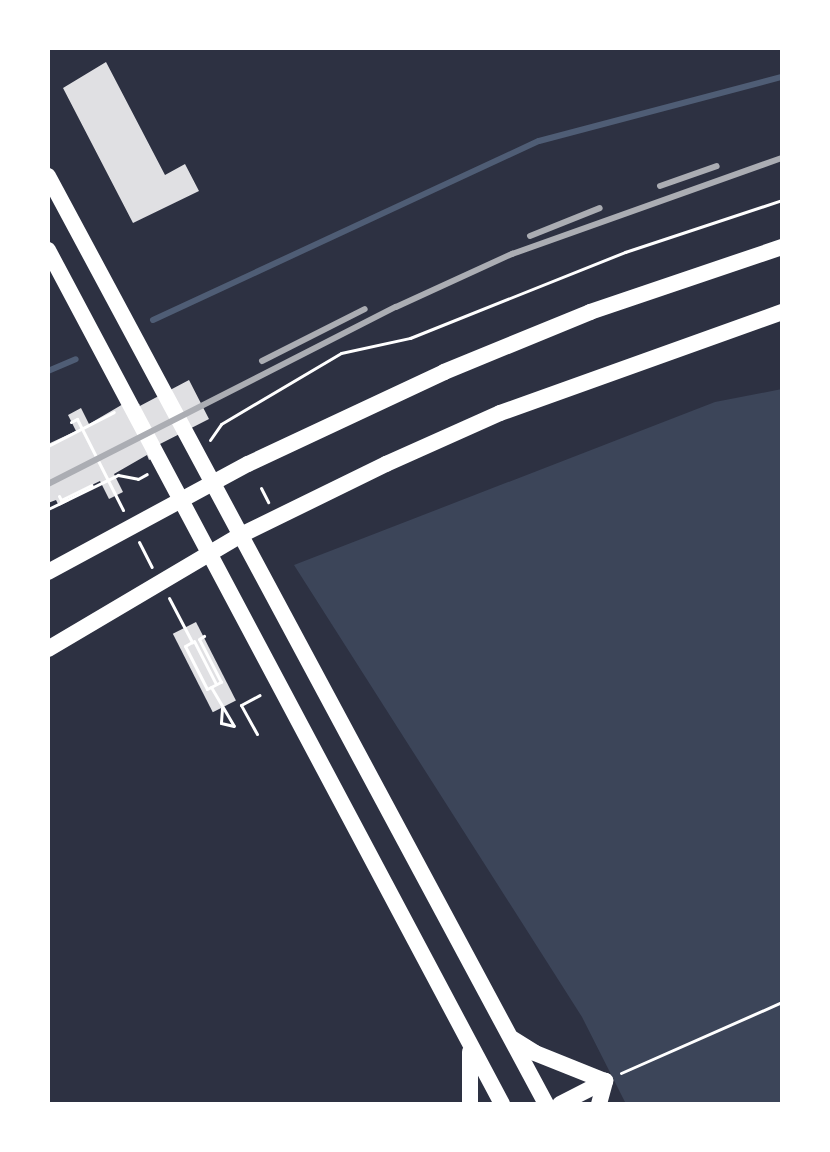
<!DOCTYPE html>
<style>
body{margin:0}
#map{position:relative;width:830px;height:1152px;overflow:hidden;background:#2d3142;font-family:Cabin,sans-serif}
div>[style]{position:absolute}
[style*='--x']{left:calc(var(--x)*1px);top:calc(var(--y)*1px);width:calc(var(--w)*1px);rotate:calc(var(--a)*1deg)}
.green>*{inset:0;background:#3c4559}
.stream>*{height:6px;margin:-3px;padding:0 3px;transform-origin:3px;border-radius:3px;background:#4f5d75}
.building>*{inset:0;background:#e0e0e3;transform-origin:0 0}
.path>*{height:3px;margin:-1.5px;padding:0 1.5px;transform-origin:1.5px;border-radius:1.5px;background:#fff}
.secondary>*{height:16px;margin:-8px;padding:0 8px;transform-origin:8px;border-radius:8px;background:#fff}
.rail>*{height:6px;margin:-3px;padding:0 3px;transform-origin:3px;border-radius:3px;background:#abadb3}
span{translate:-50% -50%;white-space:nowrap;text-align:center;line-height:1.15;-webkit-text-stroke:8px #fff;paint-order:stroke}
.frame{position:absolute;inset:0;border:50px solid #fff;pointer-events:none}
</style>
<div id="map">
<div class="green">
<i style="clip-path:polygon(782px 389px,782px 1104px,626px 1104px,582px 1017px,294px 565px,715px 402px)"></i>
</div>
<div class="stream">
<i style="--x:153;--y:320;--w:425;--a:-24.9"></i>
<i style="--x:539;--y:141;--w:251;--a:-14.8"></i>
<i style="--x:48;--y:371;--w:30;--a:-23"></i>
</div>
<div class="building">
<i style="clip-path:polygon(106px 62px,165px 175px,185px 164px,199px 191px,133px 223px,63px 88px)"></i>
<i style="clip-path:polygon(189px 380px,209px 419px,158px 445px,158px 456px,149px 460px,147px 455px,114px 474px,123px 492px,109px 499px,100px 481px,67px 497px,69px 501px,59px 506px,56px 500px,48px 503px,48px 444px,76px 431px,68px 415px,81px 408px,89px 424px,130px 400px,133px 406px,140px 404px,136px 408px)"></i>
<i style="left:196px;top:622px;width:88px;height:26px;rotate:63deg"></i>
</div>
<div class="path">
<i style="--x:71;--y:422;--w:7;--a:-27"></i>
<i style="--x:77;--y:419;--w:102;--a:63.2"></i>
<i style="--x:210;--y:440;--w:19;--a:-55"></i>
<i style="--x:221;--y:424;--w:139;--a:-30.6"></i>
<i style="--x:341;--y:353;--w:71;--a:-12.3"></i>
<i style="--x:410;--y:338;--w:232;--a:-21.8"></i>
<i style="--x:625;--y:252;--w:165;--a:-18.3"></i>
<i style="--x:48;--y:446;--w:74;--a:-27.3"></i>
<i style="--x:261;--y:488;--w:16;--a:63"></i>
<i style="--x:59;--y:496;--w:4;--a:63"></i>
<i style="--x:61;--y:500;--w:34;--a:-26"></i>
<i style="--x:48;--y:509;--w:78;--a:-25.9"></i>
<i style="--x:118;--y:475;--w:20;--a:11"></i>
<i style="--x:138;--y:479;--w:10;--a:-29"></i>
<i style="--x:139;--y:542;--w:28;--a:63"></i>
<i style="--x:169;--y:598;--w:50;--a:62.4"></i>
<i style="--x:192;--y:642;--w:8;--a:150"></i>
<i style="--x:185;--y:646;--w:48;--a:62.9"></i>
<i style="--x:207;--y:689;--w:16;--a:-27"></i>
<i style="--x:221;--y:682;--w:48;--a:-117.1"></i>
<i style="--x:199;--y:639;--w:6;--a:-31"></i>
<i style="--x:194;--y:641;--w:48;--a:62.9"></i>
<i style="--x:211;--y:687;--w:45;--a:59.5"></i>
<i style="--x:222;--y:708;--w:15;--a:94"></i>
<i style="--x:221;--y:723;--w:13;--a:13"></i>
<i style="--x:257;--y:734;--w:33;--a:-119"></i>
<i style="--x:241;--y:705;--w:21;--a:-28"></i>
<i style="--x:621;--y:1073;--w:176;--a:-23.8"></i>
</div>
<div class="secondary">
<i style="--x:48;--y:176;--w:1053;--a:61.78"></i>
<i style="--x:48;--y:250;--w:967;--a:62"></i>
<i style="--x:48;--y:572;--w:227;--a:-28.4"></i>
<i style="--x:248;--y:464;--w:217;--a:-25.1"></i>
<i style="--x:444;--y:372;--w:158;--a:-22.3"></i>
<i style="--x:590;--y:312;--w:203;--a:-18.7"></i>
<i style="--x:48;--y:649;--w:222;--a:-30.6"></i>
<i style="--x:239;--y:536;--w:164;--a:-26.1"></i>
<i style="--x:386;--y:464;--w:125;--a:-24.1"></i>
<i style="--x:500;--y:413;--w:300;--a:-19.7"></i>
<i style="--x:513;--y:1039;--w:26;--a:32"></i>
<i style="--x:535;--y:1053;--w:75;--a:21.8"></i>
<i style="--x:470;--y:1104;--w:52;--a:-90"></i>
<i style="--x:560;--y:1104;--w:51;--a:-27.1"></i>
<i style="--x:599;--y:1104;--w:24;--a:-75"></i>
</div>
<div class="rail">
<i style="--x:660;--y:186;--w:60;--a:-19.3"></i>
<i style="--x:530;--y:236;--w:75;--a:-21.8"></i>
<i style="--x:262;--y:361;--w:115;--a:-26.8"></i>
<i style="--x:48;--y:484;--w:390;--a:-27"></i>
<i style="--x:396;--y:307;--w:128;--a:-24.6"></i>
<i style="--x:512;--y:254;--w:287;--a:-19.6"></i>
</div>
<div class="frame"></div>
</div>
